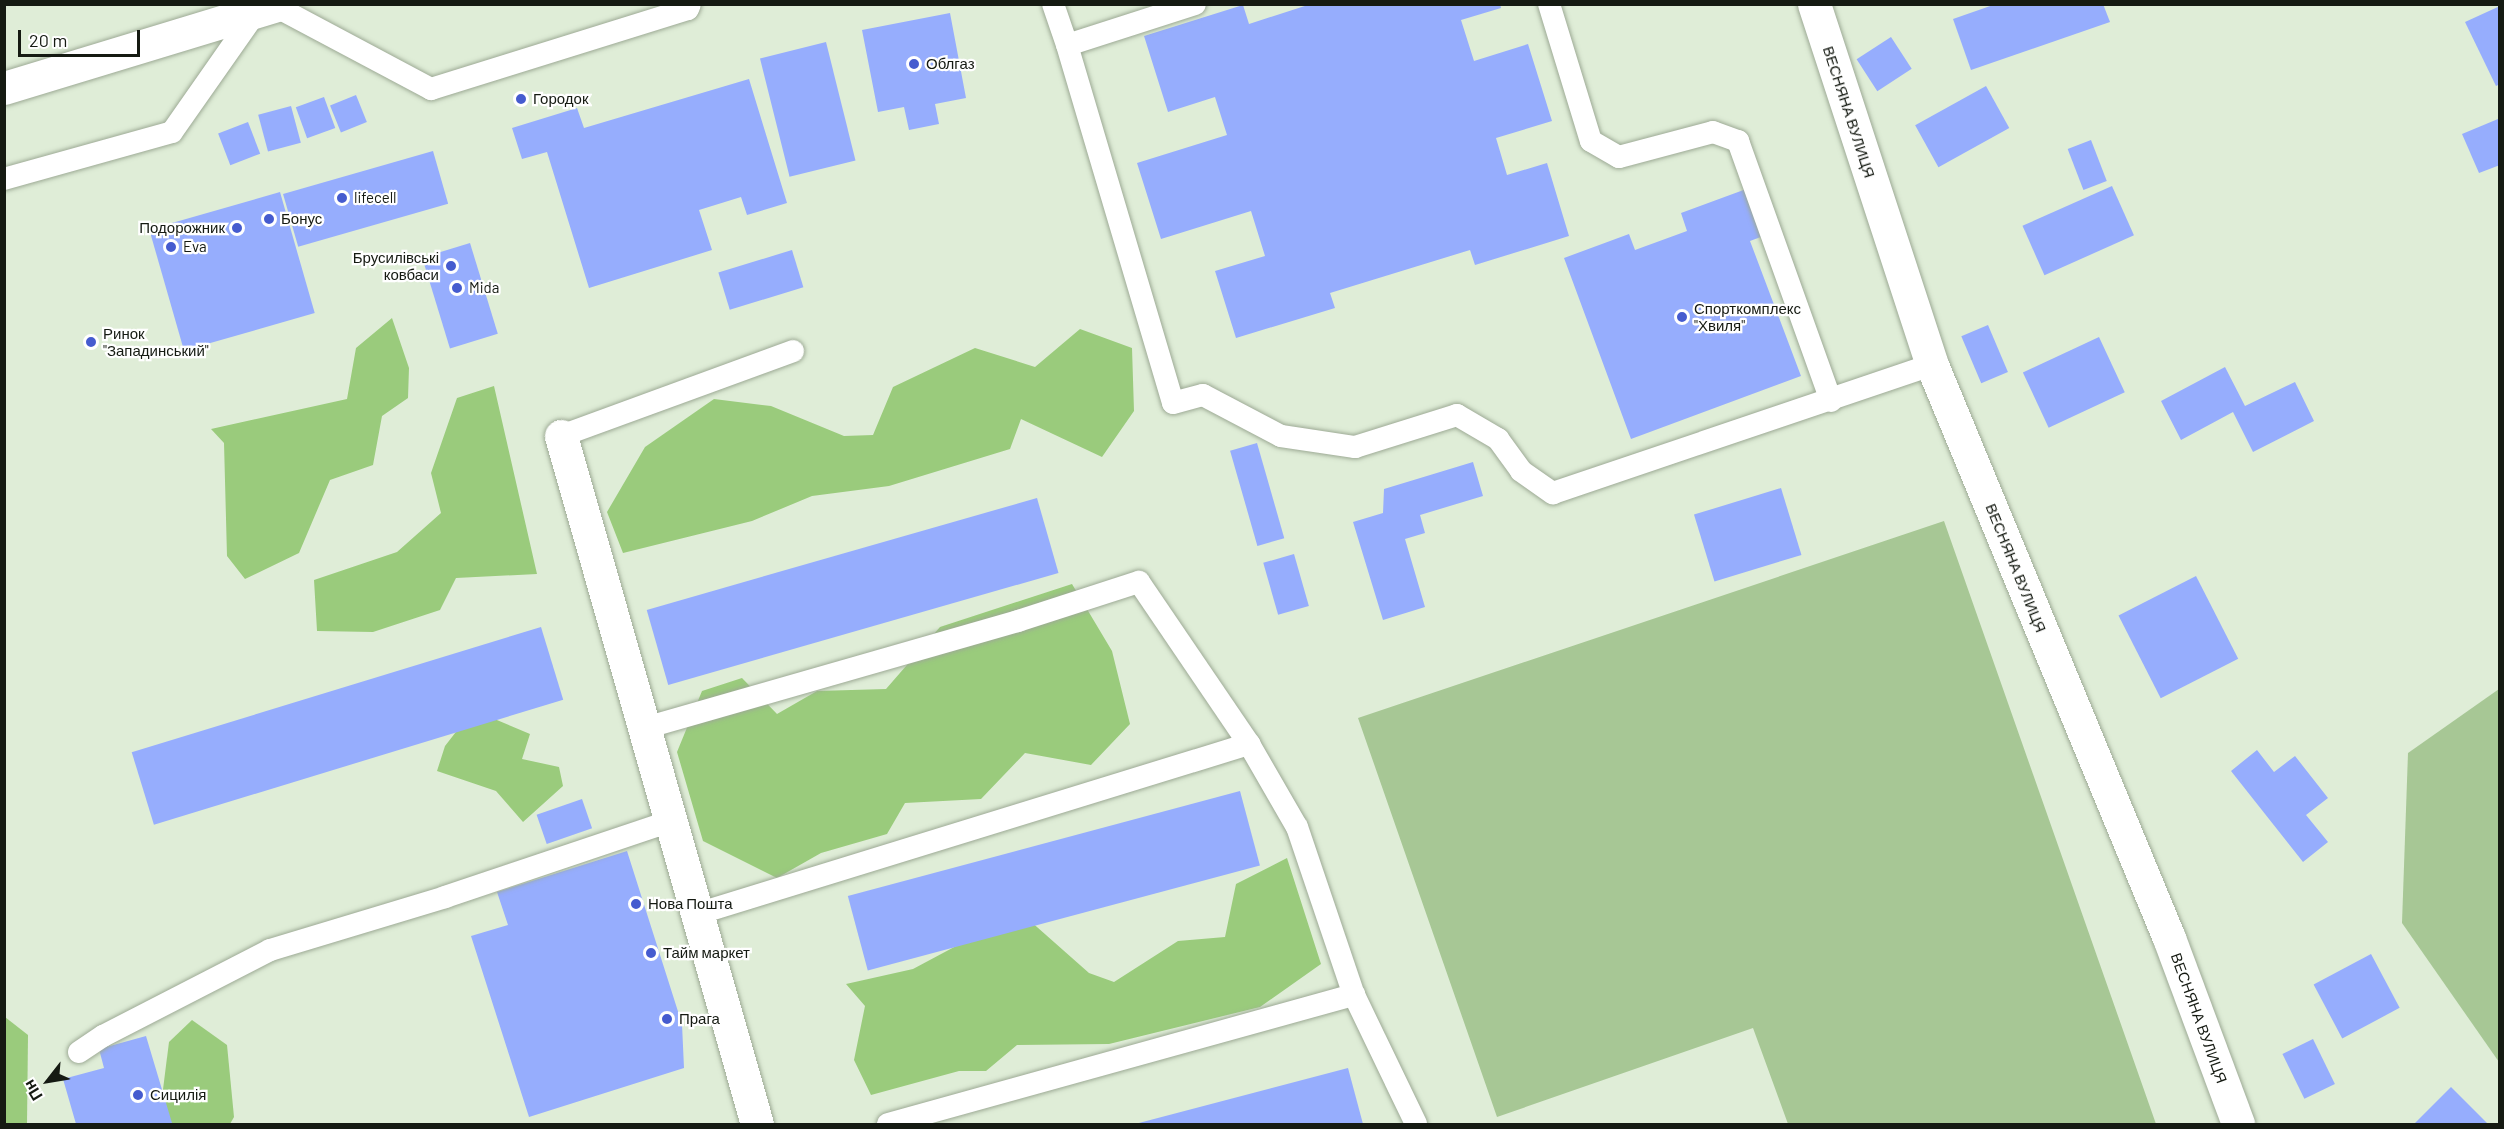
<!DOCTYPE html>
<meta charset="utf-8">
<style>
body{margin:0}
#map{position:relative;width:2504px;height:1129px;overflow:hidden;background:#dfedd7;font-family:Barlow,sans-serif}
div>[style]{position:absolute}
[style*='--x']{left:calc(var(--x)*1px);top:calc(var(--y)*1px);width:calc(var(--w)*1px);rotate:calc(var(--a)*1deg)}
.green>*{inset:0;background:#a7c795}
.forest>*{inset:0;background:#9acb7c}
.building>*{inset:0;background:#96adfd;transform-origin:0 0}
.roads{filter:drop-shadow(0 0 2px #9daa95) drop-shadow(0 0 2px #9daa95)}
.lane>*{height:22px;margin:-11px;padding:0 11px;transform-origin:11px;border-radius:11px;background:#fff}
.street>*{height:33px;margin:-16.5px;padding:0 16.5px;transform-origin:16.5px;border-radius:16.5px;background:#fff}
.secondary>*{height:33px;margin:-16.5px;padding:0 16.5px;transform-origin:16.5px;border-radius:16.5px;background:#fff}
.dots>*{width:16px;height:16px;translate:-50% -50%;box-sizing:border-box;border:3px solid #fff;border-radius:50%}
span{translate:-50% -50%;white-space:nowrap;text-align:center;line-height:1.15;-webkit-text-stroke:4.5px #fff;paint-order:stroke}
.poi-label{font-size:15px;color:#151a12}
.left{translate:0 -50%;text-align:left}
.right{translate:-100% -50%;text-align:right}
.street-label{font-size:15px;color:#151a12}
.frame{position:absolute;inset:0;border:6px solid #151a12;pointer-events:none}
.north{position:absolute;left:18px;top:1051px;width:60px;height:60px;-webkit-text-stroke:4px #fff;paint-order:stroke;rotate:239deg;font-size:16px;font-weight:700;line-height:24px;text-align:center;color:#151a12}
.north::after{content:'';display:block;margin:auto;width:21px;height:27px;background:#151a12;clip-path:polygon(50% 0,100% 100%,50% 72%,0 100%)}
.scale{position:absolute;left:18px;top:30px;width:122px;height:27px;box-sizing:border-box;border:3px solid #151a12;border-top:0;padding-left:8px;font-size:18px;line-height:21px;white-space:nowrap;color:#151a12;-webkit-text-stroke:4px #fff;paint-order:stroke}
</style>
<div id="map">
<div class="green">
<i style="clip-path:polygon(1944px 521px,2156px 1124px,1788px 1124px,1753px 1028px,1497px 1117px,1358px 718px)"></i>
<i style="clip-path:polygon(2499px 689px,2499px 1062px,2402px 923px,2408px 753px)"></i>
</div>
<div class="forest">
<i style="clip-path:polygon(392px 318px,409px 368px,408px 398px,382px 416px,373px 465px,330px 480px,299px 553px,245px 579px,227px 556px,224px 443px,211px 429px,347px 399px,356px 348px)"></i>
<i style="clip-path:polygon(1080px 329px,1132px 348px,1134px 411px,1102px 457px,1021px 419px,1010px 449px,889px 486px,812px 496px,752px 521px,623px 553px,607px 512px,645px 447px,714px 399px,771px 406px,844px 436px,873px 435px,893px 387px,975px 348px,1035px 367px)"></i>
<i style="clip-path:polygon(494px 386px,537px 574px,456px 578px,440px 610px,373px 632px,317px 631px,314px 580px,397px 552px,441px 513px,431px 473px,457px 398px)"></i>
<i style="clip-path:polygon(1072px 584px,1112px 651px,1130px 724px,1091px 765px,1025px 753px,981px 799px,905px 803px,887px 834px,821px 853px,777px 878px,703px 841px,677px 752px,702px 691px,742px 678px,777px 714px,817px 691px,886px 689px,940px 627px)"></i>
<i style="clip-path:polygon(473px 710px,530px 734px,522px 759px,559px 767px,563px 786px,523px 822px,496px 791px,437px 771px,445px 746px)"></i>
<i style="clip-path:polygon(1287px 858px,1321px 964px,1260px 1007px,1109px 1044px,1017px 1045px,986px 1071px,959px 1071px,871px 1095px,854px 1060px,865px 1006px,846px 984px,913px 969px,1020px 912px,1089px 973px,1114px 982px,1178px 941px,1225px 937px,1236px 884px)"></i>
<i style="clip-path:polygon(5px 1017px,28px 1035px,27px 1124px,5px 1124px)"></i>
<i style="clip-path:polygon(192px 1020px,227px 1045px,234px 1117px,230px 1124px,164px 1124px,161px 1105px,169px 1042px)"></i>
</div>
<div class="building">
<i style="clip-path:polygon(1311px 4px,1500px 4px,1501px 8px,1461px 20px,1474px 61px,1528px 44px,1552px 121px,1496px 138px,1507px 175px,1547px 163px,1569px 236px,1475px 265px,1470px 250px,1330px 293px,1335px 308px,1236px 338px,1215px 271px,1265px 256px,1251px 211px,1161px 239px,1137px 163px,1227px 135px,1215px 97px,1168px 112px,1144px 36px,1243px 5px,1249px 24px)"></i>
<i style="clip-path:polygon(1996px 4px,2103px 4px,2110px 22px,1971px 70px,1953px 19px)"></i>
<i style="clip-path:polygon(2500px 6px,2500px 84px,2496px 86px,2465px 22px)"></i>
<i style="clip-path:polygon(950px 13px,966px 98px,935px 104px,939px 124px,909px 130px,904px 107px,878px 112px,862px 30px)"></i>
<i style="left:1891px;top:37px;width:38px;height:41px;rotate:57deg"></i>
<i style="left:826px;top:42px;width:122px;height:68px;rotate:76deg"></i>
<i style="clip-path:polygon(749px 79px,787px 203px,747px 215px,741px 197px,699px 210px,712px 250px,589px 288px,547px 152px,522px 159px,512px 128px,577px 108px,584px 128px)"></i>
<i style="left:1986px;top:86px;width:48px;height:81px;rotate:61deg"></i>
<i style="left:356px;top:95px;width:29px;height:28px;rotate:68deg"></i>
<i style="left:324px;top:97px;width:33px;height:30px;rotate:70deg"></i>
<i style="left:291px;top:106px;width:38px;height:34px;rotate:75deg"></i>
<i style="clip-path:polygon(2498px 119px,2500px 165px,2479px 173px,2462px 134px)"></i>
<i style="left:248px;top:122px;width:34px;height:32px;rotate:69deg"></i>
<i style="left:2091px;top:140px;width:44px;height:25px;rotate:69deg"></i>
<i style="left:433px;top:151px;width:55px;height:156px;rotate:74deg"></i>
<i style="left:2112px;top:186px;width:54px;height:98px;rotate:66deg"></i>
<i style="clip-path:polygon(1749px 188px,1766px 235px,1750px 241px,1801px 376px,1631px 439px,1564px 258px,1629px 234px,1635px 250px,1687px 231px,1681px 213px)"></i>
<i style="left:280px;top:192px;width:126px;height:136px;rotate:74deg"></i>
<i style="left:470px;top:243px;width:95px;height:50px;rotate:73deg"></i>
<i style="left:792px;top:250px;width:39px;height:77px;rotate:73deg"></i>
<i style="left:1988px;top:325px;width:51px;height:29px;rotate:67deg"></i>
<i style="left:2099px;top:337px;width:61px;height:84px;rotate:65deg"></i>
<i style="clip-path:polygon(2225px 367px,2245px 406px,2295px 382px,2314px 421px,2253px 452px,2233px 412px,2181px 440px,2161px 401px)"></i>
<i style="left:1257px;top:443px;width:99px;height:28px;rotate:74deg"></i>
<i style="clip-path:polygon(1473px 462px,1483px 496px,1420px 515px,1425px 533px,1405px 539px,1425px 607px,1383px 620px,1353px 522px,1383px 513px,1384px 489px)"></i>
<i style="left:1781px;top:488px;width:70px;height:91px;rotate:73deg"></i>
<i style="left:1037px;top:498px;width:78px;height:406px;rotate:74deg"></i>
<i style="left:1294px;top:554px;width:54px;height:32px;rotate:74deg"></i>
<i style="left:2196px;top:576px;width:93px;height:87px;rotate:63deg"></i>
<i style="left:541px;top:627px;width:76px;height:428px;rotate:73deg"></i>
<i style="clip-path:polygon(2257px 750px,2274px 772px,2295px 756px,2328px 798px,2306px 815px,2328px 842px,2303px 862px,2231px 771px)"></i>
<i style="left:1240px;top:791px;width:77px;height:406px;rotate:75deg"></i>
<i style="left:582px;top:799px;width:31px;height:48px;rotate:71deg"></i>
<i style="clip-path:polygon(627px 851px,682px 1024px,684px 1068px,529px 1117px,471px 936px,508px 925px,497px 892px)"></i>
<i style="left:2371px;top:954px;width:61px;height:65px;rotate:62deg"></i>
<i style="clip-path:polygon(146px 1036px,172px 1123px,76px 1124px,63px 1079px,104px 1068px,99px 1049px)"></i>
<i style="left:2313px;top:1039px;width:50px;height:34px;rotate:64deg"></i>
<i style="clip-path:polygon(1348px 1068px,1363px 1124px,1135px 1124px)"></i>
<i style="clip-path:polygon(2451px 1087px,2488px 1124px,2414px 1124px)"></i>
</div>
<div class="roads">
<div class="lane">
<i style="--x:1053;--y:4;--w:43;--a:71.1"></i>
<i style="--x:1195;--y:4;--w:134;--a:162.2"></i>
<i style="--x:1067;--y:45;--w:373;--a:73.5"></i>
<i style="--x:1173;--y:403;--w:31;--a:-15"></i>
<i style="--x:1203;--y:395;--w:88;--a:27.7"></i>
<i style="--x:1281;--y:436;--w:75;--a:8.5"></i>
<i style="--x:1355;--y:447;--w:107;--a:-17.4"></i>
<i style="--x:1457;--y:415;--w:48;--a:30.3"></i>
<i style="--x:1498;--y:439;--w:39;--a:54"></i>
<i style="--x:1521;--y:471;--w:39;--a:35"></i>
<i style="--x:1553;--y:493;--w:400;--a:-18.7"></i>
<i style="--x:1549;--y:4;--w:143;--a:73"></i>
<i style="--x:1591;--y:141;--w:32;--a:30"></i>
<i style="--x:1619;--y:157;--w:97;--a:-14.9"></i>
<i style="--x:1713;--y:132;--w:27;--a:20"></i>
<i style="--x:1738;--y:141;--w:276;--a:70.3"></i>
<i style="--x:275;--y:6;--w:177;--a:28"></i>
<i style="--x:431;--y:89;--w:269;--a:-17.3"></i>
<i style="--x:688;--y:9;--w:5;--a:-68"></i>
<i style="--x:4;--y:179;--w:174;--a:-15.6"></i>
<i style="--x:172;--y:132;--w:146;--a:-55"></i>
<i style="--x:561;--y:436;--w:247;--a:-20.1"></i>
<i style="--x:645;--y:728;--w:388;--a:-16"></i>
<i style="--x:1018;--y:621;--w:127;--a:-17.9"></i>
<i style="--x:1139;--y:582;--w:196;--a:55.8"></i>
<i style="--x:1249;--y:744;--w:96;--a:60"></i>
<i style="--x:1297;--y:827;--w:177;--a:71.3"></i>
<i style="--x:1354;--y:995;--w:143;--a:64.3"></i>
<i style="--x:697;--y:914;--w:578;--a:-17.12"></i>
<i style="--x:79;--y:1052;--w:29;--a:-34"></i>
<i style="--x:103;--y:1036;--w:188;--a:-27.2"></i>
<i style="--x:270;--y:950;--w:183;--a:-16.8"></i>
<i style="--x:445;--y:897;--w:238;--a:-18.6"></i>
<i style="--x:888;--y:1124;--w:484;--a:-15.5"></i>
</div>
<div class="street">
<i style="--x:561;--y:436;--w:715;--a:74.1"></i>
</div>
<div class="secondary">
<i style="--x:1814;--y:4;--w:380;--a:71.9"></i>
<i style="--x:1932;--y:365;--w:620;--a:67.53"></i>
<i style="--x:2169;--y:938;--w:198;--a:69.6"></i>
<i style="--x:4;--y:88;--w:288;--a:-16.9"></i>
</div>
</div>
<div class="dots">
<i style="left:914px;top:64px;background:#455bcf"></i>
<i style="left:521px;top:99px;background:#455bcf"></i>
<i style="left:342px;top:198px;background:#455bcf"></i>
<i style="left:269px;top:219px;background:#455bcf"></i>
<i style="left:237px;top:228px;background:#455bcf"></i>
<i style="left:171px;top:247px;background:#455bcf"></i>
<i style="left:451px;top:266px;background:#455bcf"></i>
<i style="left:457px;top:288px;background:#455bcf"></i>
<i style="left:1682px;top:317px;background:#455bcf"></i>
<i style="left:91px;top:342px;background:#455bcf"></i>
<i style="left:636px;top:904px;background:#455bcf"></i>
<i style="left:651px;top:953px;background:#455bcf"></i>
<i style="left:667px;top:1019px;background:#455bcf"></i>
<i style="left:138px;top:1095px;background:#455bcf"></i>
</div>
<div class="poi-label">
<span class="left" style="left:926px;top:64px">Облгаз</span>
<span class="left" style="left:533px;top:99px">Городок</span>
<span class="left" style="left:354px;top:198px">lifecell</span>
<span class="left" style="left:281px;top:219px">Бонус</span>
<span class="right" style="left:225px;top:228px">Подорожник</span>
<span class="left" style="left:183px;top:247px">Eva</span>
<span class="right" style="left:439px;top:266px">Брусилівські<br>ковбаси</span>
<span class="left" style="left:469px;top:288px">Mida</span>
<span class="left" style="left:1694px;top:317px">Спорткомплекс<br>"Хвиля"</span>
<span class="left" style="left:103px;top:342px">Ринок<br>"Западинський"</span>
<span class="left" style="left:648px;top:904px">Нова Пошта</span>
<span class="left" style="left:663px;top:953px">Тайм маркет</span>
<span class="left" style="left:679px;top:1019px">Прага</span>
<span class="left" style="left:150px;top:1095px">Сицилія</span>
</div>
<div class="street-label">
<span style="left:1849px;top:112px;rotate:72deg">ВЕСНЯНА ВУЛИЦЯ</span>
<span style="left:2016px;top:568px;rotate:68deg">ВЕСНЯНА ВУЛИЦЯ</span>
<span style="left:2199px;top:1018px;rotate:70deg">ВЕСНЯНА ВУЛИЦЯ</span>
</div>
<div class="frame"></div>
<div class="north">Пн</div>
<div class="scale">20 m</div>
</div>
